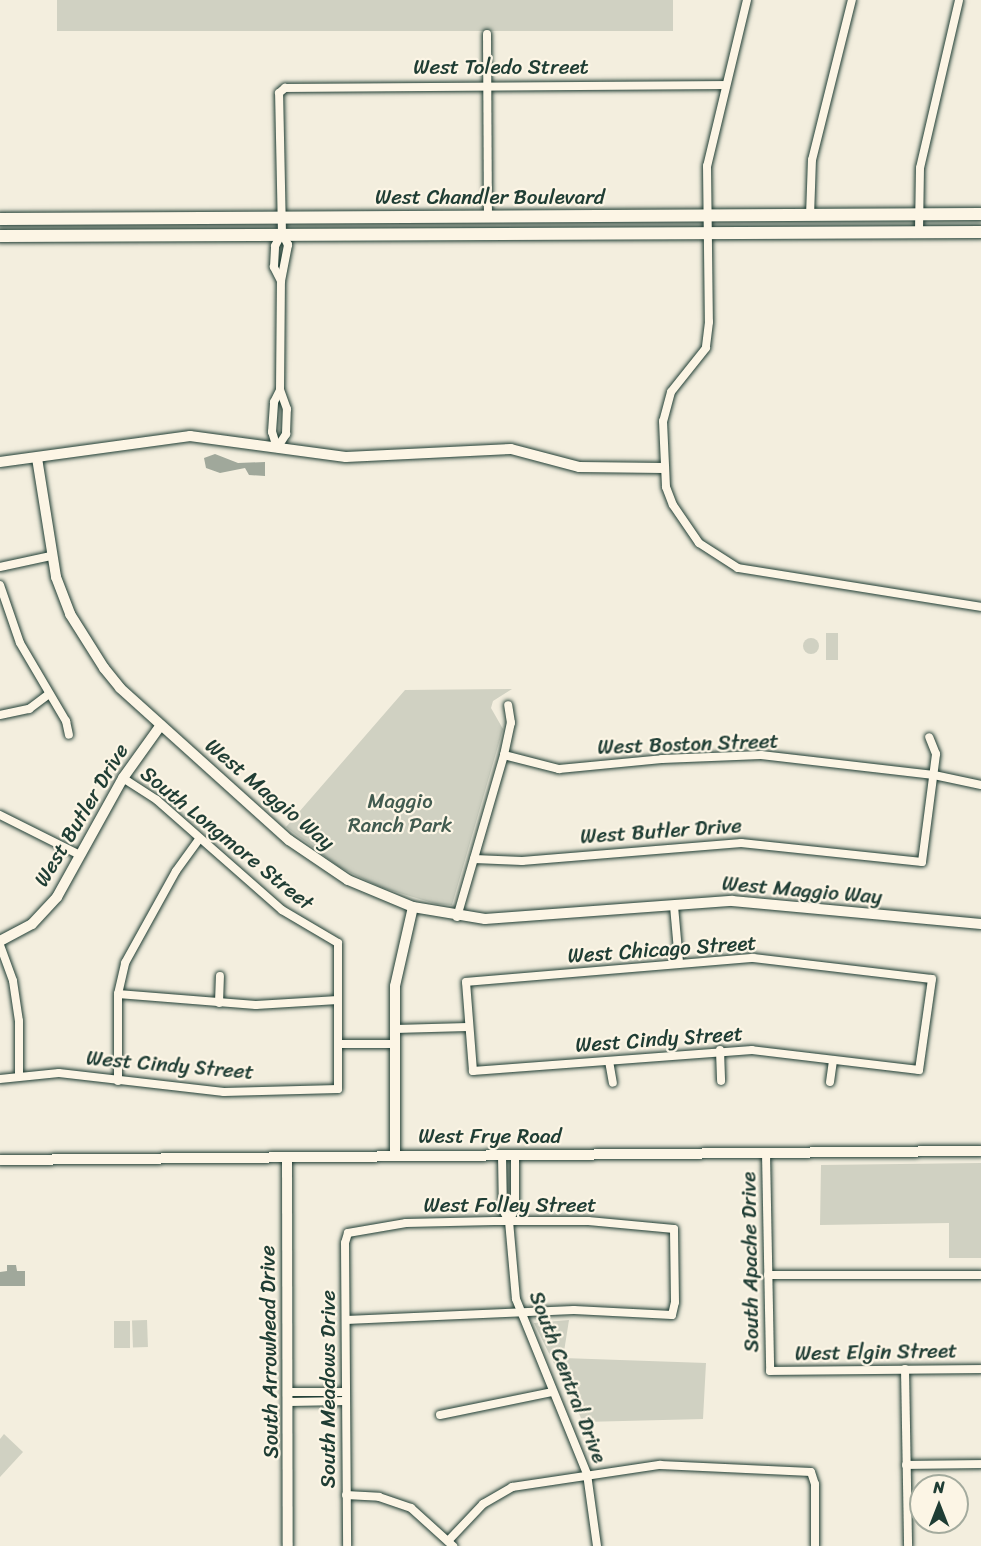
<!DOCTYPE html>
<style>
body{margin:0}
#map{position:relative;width:981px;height:1546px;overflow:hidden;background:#f3eede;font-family:Sriracha,sans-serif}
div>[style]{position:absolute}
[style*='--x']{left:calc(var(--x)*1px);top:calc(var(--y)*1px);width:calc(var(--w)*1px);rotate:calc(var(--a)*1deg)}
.green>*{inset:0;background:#d0d1c2;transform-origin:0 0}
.round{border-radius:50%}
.water>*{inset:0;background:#a0a89b}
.roads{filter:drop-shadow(0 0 2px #1f3d34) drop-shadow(0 0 2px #1f3d34)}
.minor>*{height:8px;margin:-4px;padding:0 4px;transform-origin:4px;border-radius:4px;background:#fcf5e5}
.tertiary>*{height:10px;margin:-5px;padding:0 5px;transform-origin:5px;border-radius:5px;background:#fcf5e5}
.secondary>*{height:12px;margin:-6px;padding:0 6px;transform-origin:6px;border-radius:6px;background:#fcf5e5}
span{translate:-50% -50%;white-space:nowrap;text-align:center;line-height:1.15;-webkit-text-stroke:4.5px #fcf5e5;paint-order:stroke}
.street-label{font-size:21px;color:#1f3d34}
.park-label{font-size:21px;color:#425b50}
.north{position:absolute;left:909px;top:1474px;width:60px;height:60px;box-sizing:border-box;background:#fcf5e5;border:2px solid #a4ab9e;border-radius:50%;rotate:0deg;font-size:16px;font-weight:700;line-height:24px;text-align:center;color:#1f3d34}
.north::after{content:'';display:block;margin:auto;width:21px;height:27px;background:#1f3d34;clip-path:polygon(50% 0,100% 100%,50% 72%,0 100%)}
</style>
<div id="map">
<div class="green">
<i style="left:57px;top:0;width:616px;height:31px"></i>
<i style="left:826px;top:633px;width:12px;height:27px"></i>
<i class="round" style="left:803px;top:638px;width:16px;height:16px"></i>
<i style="clip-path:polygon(512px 689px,493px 701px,491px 708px,503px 729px,452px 905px,436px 904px,380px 887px,339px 867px,286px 827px,405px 690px)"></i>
<i style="clip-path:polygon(981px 1163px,981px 1258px,949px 1258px,949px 1223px,820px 1225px,821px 1165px)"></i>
<i style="left:147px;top:1320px;width:27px;height:15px;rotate:88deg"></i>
<i style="clip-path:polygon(569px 1320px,563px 1358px,706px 1363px,703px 1419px,583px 1422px,534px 1323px)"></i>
<i style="left:114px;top:1321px;width:16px;height:27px"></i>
<i style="clip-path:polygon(4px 1434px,23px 1452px,0 1477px,0 1439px)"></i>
</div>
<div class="water">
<i style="clip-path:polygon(215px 454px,238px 463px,265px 462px,265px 476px,249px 475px,245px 468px,220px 473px,206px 468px,204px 458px)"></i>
<i style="clip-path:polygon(7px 1265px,16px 1265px,17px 1271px,25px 1271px,25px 1286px,0 1286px,0 1272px,7px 1271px)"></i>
</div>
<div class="roads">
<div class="minor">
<i style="--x:747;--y:0;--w:171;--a:103.5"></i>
<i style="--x:707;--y:166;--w:156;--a:89.3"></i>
<i style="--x:709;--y:322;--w:26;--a:97"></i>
<i style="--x:706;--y:348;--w:56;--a:128.5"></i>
<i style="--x:671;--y:392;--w:30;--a:105"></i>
<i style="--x:663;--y:421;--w:66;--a:87.4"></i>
<i style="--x:666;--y:487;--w:19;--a:69"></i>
<i style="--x:673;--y:505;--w:46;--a:55.6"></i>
<i style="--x:699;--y:543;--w:46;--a:32.7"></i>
<i style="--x:738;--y:568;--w:246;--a:9.1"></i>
<i style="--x:487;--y:34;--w:183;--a:89.7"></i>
<i style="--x:810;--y:216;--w:56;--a:-88"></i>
<i style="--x:812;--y:160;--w:165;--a:-76"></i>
<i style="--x:919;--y:231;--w:63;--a:-89.1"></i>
<i style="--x:920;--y:168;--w:172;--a:-76.9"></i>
<i style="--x:281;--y:281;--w:16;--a:-117"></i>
<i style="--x:274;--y:267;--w:21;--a:-87"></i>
<i style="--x:275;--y:246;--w:15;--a:-62"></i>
<i style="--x:277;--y:448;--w:17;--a:-57"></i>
<i style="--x:286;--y:434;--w:25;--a:-88"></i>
<i style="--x:287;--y:409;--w:20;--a:-110"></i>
<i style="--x:280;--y:390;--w:109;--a:-89.5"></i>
<i style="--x:281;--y:281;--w:37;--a:-79"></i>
<i style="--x:288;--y:245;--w:13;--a:-117"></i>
<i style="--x:282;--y:233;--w:140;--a:-91.2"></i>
<i style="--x:279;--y:93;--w:8;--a:-40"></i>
<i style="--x:285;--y:88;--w:441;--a:-0.4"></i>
<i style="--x:277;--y:448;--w:17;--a:-107"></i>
<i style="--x:272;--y:432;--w:30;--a:-86"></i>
<i style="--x:274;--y:402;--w:13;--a:-63"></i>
<i style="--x:0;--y:567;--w:52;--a:-12.2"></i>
<i style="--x:0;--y:585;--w:61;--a:71"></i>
<i style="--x:20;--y:643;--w:91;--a:59.5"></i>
<i style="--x:66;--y:721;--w:14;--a:78"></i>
<i style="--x:0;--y:715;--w:30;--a:-12"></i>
<i style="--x:29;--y:709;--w:25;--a:-37"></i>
<i style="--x:504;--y:755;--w:57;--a:14.3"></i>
<i style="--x:559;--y:769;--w:103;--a:-5.5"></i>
<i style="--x:662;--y:759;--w:99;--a:-2.3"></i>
<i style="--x:761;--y:755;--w:174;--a:6.6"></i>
<i style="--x:934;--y:775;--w:48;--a:12"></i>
<i style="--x:0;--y:815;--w:89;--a:26.6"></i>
<i style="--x:474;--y:859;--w:48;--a:2.4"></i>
<i style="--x:522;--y:861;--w:220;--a:-4.7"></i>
<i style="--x:741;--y:843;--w:182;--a:6"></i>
<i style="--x:922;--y:862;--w:109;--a:-82.6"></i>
<i style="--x:936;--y:754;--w:18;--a:-112"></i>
<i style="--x:674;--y:906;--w:56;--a:84.9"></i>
<i style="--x:457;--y:917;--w:169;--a:-73.8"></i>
<i style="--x:504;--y:755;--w:33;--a:-78"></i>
<i style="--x:511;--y:723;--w:18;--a:-99"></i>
<i style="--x:0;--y:945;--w:38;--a:70"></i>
<i style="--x:13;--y:981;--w:40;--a:81.5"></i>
<i style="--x:19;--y:1021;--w:55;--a:90"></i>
<i style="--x:753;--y:958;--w:180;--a:6.7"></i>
<i style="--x:932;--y:979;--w:92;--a:98.1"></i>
<i style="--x:919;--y:1070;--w:168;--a:-173.2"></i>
<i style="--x:752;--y:1050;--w:280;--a:175.7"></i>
<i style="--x:473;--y:1071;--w:89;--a:-94.5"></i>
<i style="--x:466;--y:982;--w:288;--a:-4.8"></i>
<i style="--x:118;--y:994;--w:138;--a:4.6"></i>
<i style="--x:256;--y:1005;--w:82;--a:-3.5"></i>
<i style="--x:219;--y:1003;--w:27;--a:-88"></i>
<i style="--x:395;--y:1029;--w:73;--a:-1.6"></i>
<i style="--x:338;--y:1044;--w:56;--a:0"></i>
<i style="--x:720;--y:1050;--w:31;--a:88"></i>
<i style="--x:609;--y:1061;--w:22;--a:80"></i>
<i style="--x:0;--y:1079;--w:59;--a:-5.8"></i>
<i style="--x:59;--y:1073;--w:166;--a:6.6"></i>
<i style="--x:224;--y:1092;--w:114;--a:-1.5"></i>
<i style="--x:338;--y:1089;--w:146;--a:-90"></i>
<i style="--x:338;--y:943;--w:65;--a:-149.5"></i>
<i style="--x:282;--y:910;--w:167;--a:-138.7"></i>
<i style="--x:157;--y:800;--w:40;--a:-147.1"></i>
<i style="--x:118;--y:1081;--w:87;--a:-90"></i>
<i style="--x:118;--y:994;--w:32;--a:-77"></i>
<i style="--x:125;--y:963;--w:105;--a:-61"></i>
<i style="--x:176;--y:871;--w:39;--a:-54"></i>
<i style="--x:830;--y:1082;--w:22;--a:-82"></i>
<i style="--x:766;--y:1153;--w:218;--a:88.9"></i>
<i style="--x:770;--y:1371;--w:211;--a:-0.5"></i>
<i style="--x:502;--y:1155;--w:55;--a:89"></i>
<i style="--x:503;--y:1210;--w:13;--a:61"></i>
<i style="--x:509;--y:1221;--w:78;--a:84.9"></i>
<i style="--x:516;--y:1299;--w:189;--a:67.9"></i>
<i style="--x:587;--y:1474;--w:73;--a:82.1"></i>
<i style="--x:509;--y:1221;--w:13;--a:-63"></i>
<i style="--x:515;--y:1209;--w:54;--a:-90"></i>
<i style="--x:768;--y:1275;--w:213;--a:0"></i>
<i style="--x:346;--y:1320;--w:228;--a:-2.5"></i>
<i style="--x:574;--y:1310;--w:98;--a:2.9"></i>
<i style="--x:672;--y:1315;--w:13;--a:-77"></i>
<i style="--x:675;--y:1302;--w:73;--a:-90.8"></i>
<i style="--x:674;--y:1229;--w:86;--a:-174.7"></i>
<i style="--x:588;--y:1221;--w:94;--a:180"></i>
<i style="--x:494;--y:1221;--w:88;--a:178.7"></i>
<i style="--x:406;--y:1223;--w:59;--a:170.2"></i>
<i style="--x:348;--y:1233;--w:10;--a:107"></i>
<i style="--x:345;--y:1243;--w:303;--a:89.6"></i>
<i style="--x:905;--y:1369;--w:177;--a:89"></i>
<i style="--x:288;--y:1392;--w:58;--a:0"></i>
<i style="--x:289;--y:1402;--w:57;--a:-1"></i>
<i style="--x:440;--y:1415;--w:114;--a:-11.6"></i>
<i style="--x:906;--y:1465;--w:75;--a:-0.8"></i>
<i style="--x:346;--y:1495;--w:33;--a:3"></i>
<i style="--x:379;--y:1497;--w:34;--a:19"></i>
<i style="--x:411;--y:1508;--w:57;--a:42.1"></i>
<i style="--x:448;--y:1541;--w:51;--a:-46.6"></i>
<i style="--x:483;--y:1504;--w:34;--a:-30"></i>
<i style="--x:512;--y:1487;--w:150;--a:-8.5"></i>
<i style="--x:660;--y:1465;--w:151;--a:2.7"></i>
<i style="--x:811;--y:1472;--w:13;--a:72"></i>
<i style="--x:815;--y:1484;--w:62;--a:90"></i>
</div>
<div class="tertiary">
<i style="--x:37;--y:458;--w:121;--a:80.9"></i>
<i style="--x:56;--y:577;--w:40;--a:69"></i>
<i style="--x:70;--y:614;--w:64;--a:57.8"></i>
<i style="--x:104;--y:668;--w:26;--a:51"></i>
<i style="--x:120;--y:688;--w:227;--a:42"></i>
<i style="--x:289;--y:840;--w:71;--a:34.1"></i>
<i style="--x:348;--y:880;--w:70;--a:22.6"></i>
<i style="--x:413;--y:907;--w:73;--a:9.5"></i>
<i style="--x:485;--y:919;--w:248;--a:-4.2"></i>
<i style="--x:732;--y:901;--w:250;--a:5.3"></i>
<i style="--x:0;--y:462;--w:192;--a:-7.8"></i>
<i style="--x:190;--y:436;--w:157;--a:7.7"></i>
<i style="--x:346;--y:457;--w:165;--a:-2.8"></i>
<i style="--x:511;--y:449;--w:70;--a:14.8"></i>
<i style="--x:579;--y:467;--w:85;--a:0.7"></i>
<i style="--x:0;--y:941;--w:36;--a:-28"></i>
<i style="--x:32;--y:924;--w:37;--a:-47"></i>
<i style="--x:57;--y:897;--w:136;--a:-61"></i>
<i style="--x:123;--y:778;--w:65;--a:-54.4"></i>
<i style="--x:395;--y:1156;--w:170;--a:-90"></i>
<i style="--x:395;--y:986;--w:81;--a:-77.2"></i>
<i style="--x:287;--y:1157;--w:389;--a:89.9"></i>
<i style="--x:0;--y:1160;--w:981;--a:-0.53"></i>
</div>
<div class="secondary">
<i style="--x:0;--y:219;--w:981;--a:-0.29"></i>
<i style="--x:0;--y:236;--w:981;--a:-0.23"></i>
</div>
</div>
<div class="street-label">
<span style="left:501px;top:67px">West Toledo Street</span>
<span style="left:490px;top:197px">West Chandler Boulevard</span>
<span style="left:688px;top:744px;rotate:-2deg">West Boston Street</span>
<span style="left:270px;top:794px;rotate:40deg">West Maggio Way</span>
<span style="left:81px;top:815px;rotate:-59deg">West Butler Drive</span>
<span style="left:661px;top:831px;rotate:-4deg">West Butler Drive</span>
<span style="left:227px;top:838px;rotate:39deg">South Longmore Street</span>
<span style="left:802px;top:890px;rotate:5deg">West Maggio Way</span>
<span style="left:662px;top:949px;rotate:-4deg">West Chicago Street</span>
<span style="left:659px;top:1039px;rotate:-4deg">West Cindy Street</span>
<span style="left:170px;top:1065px;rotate:5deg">West Cindy Street</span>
<span style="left:490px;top:1136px">West Frye Road</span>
<span style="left:510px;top:1205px">West Folley Street</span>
<span style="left:750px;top:1262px;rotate:-91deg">South Apache Drive</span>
<span style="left:269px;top:1352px;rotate:-91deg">South Arrowhead Drive</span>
<span style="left:876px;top:1352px;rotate:-1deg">West Elgin Street</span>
<span style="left:568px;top:1377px;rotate:69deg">South Central Drive</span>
<span style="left:328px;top:1389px;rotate:-90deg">South Meadows Drive</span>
</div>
<div class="park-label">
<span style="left:400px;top:813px">Maggio<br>Ranch Park</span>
</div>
<div class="north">N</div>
</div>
